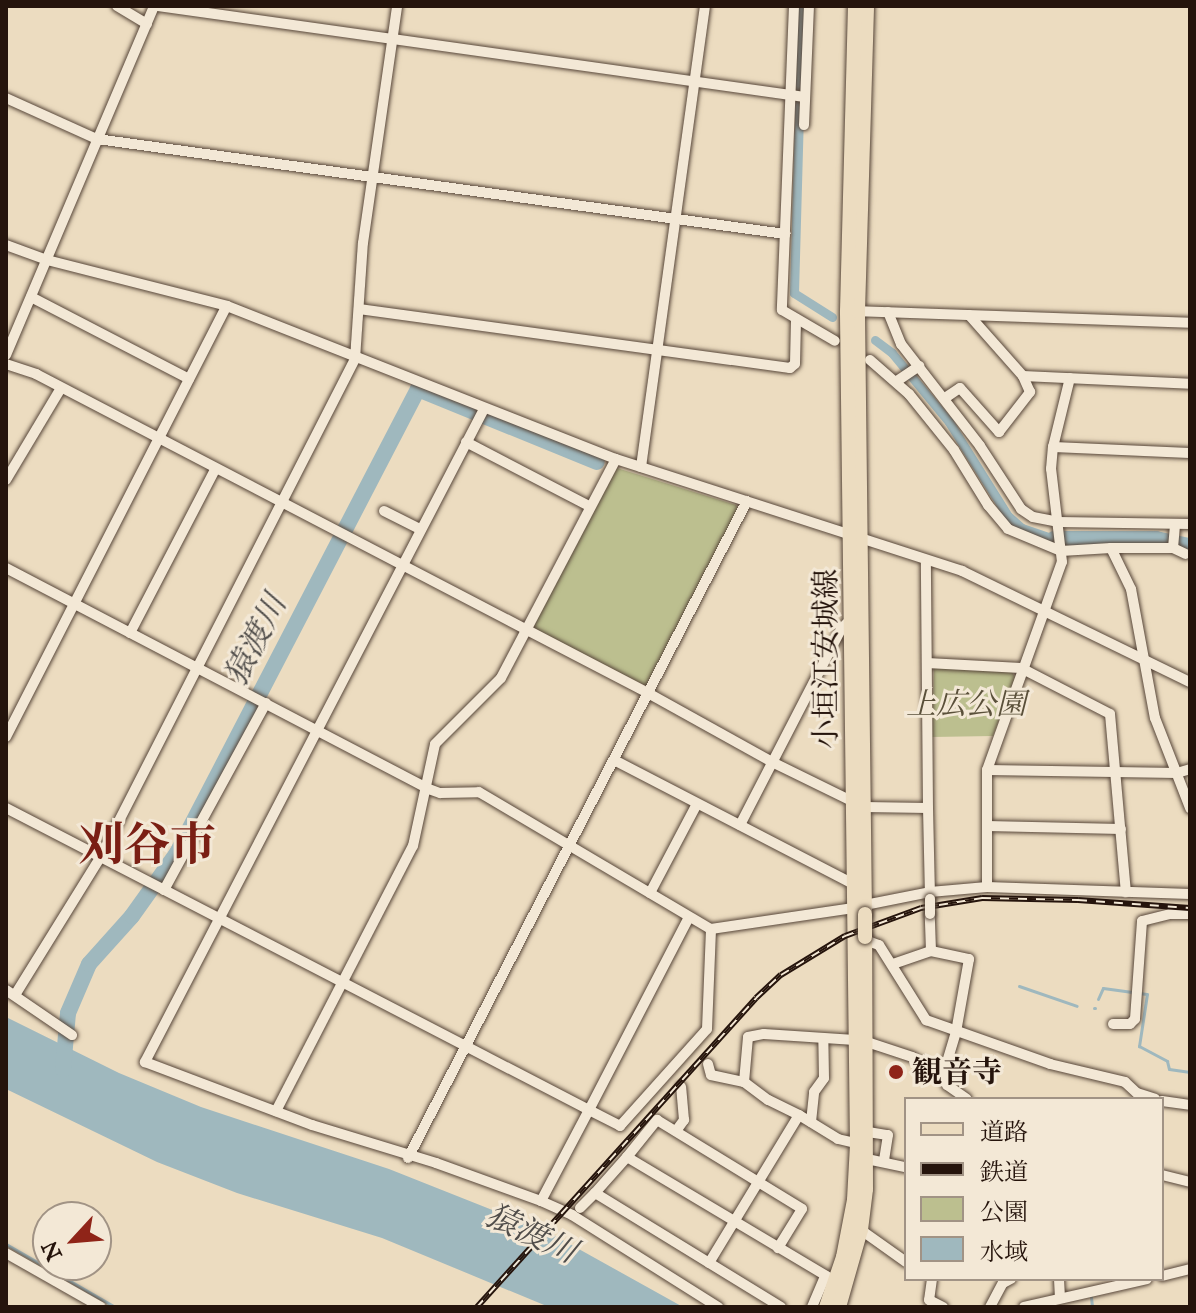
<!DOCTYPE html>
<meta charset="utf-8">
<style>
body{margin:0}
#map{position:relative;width:1196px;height:1313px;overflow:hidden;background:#ecdcc0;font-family:"IM FELL Great Primer","Noto Serif JP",serif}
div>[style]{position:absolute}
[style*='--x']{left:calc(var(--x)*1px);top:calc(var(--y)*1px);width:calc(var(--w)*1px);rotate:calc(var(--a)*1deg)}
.green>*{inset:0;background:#bcbf8f}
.water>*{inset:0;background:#9fb8be}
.stream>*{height:3px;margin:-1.5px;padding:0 1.5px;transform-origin:1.5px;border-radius:1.5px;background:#9fb8be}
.canal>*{height:9px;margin:-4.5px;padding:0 4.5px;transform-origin:4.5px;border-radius:4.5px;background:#9fb8be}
.river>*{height:16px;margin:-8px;padding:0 8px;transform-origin:8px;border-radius:8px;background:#9fb8be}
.roads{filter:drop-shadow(0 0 2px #574639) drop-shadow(0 0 2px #574639)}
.minor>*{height:10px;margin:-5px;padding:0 5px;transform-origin:5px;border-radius:5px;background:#f3e8d6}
.major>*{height:14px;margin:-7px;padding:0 7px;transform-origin:7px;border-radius:7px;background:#ecdcc0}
.rail>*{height:6px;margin-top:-3px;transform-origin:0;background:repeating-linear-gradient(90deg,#f3e8d6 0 9px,#25140c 0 18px);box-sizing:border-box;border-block:2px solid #25140c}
.bridges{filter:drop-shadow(0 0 2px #574639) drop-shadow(0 0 2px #574639)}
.minor-bridge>*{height:10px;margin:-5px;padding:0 5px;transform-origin:5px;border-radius:5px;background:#f3e8d6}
.major-bridge>*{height:14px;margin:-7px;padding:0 7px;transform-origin:7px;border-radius:7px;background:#ecdcc0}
.dots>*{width:22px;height:22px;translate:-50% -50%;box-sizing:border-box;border:4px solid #f3e8d6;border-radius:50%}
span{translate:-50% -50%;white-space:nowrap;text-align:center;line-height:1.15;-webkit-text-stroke:6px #f3e8d6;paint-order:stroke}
.street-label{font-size:30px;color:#25140c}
.park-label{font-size:30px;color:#5a503a;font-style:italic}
.poi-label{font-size:30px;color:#25140c;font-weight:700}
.left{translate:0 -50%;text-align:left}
.water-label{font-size:32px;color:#504d4a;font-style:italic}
.town-label{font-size:46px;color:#7a1f14;font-weight:700}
.frame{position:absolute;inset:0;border:8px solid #25140c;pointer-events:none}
.legend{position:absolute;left:904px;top:1097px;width:260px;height:184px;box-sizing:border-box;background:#f3e8d6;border:2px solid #a19385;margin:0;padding:10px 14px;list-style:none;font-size:24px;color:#25140c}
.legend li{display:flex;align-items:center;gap:16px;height:40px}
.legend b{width:40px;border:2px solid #a19385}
.north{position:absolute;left:32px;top:1201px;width:80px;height:80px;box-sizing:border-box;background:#f3e8d6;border:2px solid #a19385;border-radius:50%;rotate:244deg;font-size:22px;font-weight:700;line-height:32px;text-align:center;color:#25140c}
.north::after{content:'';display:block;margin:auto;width:28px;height:36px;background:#8f2418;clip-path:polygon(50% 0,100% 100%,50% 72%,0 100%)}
</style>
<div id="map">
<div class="green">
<i style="clip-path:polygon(617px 468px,736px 505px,738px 509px,646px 686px,533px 629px,531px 625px)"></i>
<i style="clip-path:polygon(934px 668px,1012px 672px,1015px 677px,993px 736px,932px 737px)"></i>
</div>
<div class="water">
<i style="clip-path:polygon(6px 1017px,119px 1073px,201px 1107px,389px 1169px,550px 1233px,683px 1307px,549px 1307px,382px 1238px,237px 1193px,157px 1162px,6px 1089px)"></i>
</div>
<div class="stream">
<i style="--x:1019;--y:986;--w:61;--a:19"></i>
<i style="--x:1098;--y:999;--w:12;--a:-66"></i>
<i style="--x:1103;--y:988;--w:44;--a:7.8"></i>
<i style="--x:1147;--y:994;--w:53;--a:98.7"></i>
<i style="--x:1139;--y:1046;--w:32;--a:28"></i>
<i style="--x:1167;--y:1061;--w:8;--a:76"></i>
<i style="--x:1169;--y:1069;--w:21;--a:8"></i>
<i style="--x:1094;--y:1008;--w:1;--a:0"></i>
<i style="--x:6;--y:1244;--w:126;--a:30"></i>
<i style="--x:1091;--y:1297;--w:10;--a:84"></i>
</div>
<div class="canal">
<i style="--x:802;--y:6;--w:287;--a:91.6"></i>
<i style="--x:794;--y:293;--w:45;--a:32.3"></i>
<i style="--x:875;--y:340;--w:21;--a:37"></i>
<i style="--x:892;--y:353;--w:89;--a:50.4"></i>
<i style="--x:949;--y:422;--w:111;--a:57.9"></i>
<i style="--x:1008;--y:516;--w:18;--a:41"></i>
<i style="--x:1022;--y:528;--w:34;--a:19"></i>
</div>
<div class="river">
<i style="--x:1054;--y:539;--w:102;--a:0"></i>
<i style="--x:1156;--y:539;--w:35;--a:12"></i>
<i style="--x:63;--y:1069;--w:56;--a:-84.9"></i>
<i style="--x:68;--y:1013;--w:53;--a:-66.8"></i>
<i style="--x:89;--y:964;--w:64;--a:-48.1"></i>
<i style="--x:132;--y:916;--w:77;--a:-54.5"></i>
<i style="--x:177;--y:853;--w:523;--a:-62.55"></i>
<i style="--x:418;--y:389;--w:193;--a:22.2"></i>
</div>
<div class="roads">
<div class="minor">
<i style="--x:117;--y:6;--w:35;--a:31"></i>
<i style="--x:158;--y:6;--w:653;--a:8.01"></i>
<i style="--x:794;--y:6;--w:304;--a:92.3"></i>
<i style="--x:782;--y:310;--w:61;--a:30.3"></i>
<i style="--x:6;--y:98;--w:100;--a:24.3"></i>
<i style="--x:97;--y:139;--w:695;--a:7.86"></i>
<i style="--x:804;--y:125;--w:119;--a:-87.6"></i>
<i style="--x:6;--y:245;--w:44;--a:20.1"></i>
<i style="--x:47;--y:260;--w:186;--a:14.3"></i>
<i style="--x:227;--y:306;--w:418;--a:21.5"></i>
<i style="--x:616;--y:459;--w:364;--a:17.9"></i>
<i style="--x:962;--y:571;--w:254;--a:26"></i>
<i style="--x:31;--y:297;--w:178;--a:27.4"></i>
<i style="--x:359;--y:309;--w:435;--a:7.8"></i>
<i style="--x:790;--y:368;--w:6;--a:-39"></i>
<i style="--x:795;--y:364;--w:45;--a:-88.7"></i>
<i style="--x:853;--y:311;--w:337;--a:2"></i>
<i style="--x:888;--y:312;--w:35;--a:68"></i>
<i style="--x:901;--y:344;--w:129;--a:52.2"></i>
<i style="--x:980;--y:446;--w:75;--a:56.9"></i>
<i style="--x:1021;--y:509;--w:14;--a:34"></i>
<i style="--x:1033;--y:517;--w:25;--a:11"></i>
<i style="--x:1058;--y:522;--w:132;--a:0.9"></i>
<i style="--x:969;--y:315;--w:81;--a:48.5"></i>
<i style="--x:1023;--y:376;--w:167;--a:2.7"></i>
<i style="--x:6;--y:355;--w:379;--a:-67"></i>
<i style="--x:870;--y:360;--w:52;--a:41.1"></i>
<i style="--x:909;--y:394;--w:72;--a:51.2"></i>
<i style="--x:954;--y:450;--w:65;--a:58.3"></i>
<i style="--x:988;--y:505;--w:31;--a:50"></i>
<i style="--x:1008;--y:529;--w:57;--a:22.5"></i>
<i style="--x:1061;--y:551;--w:50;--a:-3.4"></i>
<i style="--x:1111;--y:548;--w:46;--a:64"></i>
<i style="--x:1131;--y:589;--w:131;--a:79.5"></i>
<i style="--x:1155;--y:718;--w:97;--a:68.7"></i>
<i style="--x:6;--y:364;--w:32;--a:18"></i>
<i style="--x:36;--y:374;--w:690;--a:27.53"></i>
<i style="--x:648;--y:693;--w:142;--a:29.1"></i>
<i style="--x:772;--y:762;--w:102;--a:26.1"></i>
<i style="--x:864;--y:807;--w:64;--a:0.9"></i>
<i style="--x:928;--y:808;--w:248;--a:-90.5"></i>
<i style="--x:897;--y:381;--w:27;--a:-34"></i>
<i style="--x:945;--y:398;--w:18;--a:-34"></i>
<i style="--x:960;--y:388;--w:59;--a:48.4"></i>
<i style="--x:999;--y:432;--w:51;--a:-52.2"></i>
<i style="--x:1030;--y:392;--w:17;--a:-114"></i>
<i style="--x:484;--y:409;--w:736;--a:117.44"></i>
<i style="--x:145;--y:1062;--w:178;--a:20.7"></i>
<i style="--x:312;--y:1125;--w:130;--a:17"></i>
<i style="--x:436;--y:1163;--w:112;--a:19.9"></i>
<i style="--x:541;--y:1201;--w:103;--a:-62.2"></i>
<i style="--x:589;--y:1110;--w:35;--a:27"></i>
<i style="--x:620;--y:1126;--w:130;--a:-48.1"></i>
<i style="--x:707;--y:1029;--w:100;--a:-87.7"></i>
<i style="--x:466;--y:442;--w:139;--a:27.5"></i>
<i style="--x:1053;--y:447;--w:71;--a:-76.2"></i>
<i style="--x:641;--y:467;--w:465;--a:-82.1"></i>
<i style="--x:6;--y:480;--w:107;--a:-59.1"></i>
<i style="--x:384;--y:511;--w:40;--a:26.6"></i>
<i style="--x:1111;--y:548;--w:62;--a:0"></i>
<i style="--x:1173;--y:548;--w:14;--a:25"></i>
<i style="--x:1173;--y:548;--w:24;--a:-85"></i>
<i style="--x:6;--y:568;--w:474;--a:27.6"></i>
<i style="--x:426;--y:788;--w:15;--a:20"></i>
<i style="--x:440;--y:793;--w:39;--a:-1"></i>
<i style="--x:479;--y:792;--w:269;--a:30.6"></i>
<i style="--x:711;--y:929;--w:144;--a:-8.4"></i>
<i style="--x:130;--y:633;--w:184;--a:-62.5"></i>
<i style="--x:927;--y:663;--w:94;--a:3"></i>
<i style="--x:1021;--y:668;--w:100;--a:27.3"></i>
<i style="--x:1110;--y:714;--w:179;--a:84.9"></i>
<i style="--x:6;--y:737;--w:484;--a:-62.9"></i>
<i style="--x:614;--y:760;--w:269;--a:27.4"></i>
<i style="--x:987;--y:770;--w:190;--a:0.9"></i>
<i style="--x:1177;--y:773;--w:14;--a:-17"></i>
<i style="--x:6;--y:808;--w:657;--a:27.38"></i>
<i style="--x:589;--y:1110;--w:217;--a:-62.6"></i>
<i style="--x:928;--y:808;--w:90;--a:88.7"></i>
<i style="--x:740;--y:825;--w:220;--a:-62.7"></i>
<i style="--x:841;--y:629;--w:16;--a:-45"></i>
<i style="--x:987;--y:826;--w:134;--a:1.3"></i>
<i style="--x:987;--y:887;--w:203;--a:2"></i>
<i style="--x:164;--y:890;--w:213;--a:-61.4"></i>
<i style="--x:650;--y:893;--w:101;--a:-62.2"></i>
<i style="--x:865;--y:905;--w:66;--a:-11.3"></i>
<i style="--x:930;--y:892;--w:57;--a:-5"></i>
<i style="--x:987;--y:887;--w:117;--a:-90"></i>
<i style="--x:987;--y:770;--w:221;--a:-70.2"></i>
<i style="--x:1062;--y:562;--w:94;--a:-96.7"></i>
<i style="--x:1051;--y:469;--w:22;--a:-85"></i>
<i style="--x:1053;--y:447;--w:137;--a:2.5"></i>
<i style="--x:865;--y:940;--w:15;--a:20"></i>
<i style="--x:879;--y:945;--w:89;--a:57.9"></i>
<i style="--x:926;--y:1020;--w:132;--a:19.5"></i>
<i style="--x:1050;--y:1064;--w:77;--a:13.5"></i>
<i style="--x:1125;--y:1082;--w:16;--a:43"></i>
<i style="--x:1137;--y:1093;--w:19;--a:18"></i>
<i style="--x:931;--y:951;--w:39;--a:12"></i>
<i style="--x:969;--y:959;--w:74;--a:100.1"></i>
<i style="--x:956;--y:1032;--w:45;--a:106.8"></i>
<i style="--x:893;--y:964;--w:40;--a:-18.9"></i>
<i style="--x:931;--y:951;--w:37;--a:-92"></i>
<i style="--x:6;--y:990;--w:80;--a:34.3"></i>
<i style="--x:15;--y:995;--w:161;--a:-58.2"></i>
<i style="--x:100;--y:858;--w:560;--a:-62.93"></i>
<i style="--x:355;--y:359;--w:116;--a:-86.1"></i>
<i style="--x:363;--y:243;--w:239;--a:-81.8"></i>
<i style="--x:1113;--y:1024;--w:17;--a:0"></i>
<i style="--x:1130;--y:1024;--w:7;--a:-45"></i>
<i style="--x:1135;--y:1019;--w:98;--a:-85.9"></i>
<i style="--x:1142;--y:921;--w:29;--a:-14"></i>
<i style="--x:1170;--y:914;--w:20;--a:0"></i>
<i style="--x:867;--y:1042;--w:47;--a:18.4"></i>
<i style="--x:912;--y:1057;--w:36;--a:30"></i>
<i style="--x:943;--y:1075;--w:11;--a:68"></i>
<i style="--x:947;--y:1085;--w:24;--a:35"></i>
<i style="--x:708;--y:1064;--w:11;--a:75"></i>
<i style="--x:711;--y:1075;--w:34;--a:12"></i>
<i style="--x:1162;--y:1101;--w:28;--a:8"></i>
<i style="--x:276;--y:1111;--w:298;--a:-62.7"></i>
<i style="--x:413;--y:846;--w:104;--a:-77.8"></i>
<i style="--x:435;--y:744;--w:93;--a:-45"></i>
<i style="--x:501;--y:678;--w:247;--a:-62.3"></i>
<i style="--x:799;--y:1115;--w:34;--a:-154"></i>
<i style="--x:768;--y:1100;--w:30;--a:-143"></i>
<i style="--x:744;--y:1082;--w:45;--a:-84.9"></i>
<i style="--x:748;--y:1037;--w:16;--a:-11"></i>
<i style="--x:764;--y:1034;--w:91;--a:3.8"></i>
<i style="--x:811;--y:1122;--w:30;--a:-84"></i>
<i style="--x:814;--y:1092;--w:17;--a:-54"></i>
<i style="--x:824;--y:1078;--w:39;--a:-91"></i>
<i style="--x:676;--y:1131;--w:14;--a:-54"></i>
<i style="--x:684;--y:1120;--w:33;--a:-95"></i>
<i style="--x:868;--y:1132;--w:20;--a:9"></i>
<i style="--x:888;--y:1135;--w:25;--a:99"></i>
<i style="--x:627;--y:1157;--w:48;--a:-51"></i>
<i style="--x:657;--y:1120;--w:170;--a:31.5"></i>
<i style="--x:802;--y:1209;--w:46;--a:121.6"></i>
<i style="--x:408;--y:1158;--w:739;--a:-62.71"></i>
<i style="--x:867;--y:1159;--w:40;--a:12"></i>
<i style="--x:1162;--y:1175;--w:29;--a:14"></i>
<i style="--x:541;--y:1201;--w:34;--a:24"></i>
<i style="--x:572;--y:1215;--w:173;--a:32.2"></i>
<i style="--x:580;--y:1208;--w:21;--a:-45"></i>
<i style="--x:861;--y:1230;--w:55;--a:35.4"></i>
<i style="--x:6;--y:1253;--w:109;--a:29.6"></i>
<i style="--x:709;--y:1263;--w:173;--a:-58.7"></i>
<i style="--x:799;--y:1115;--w:46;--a:31.6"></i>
<i style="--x:838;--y:1139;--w:26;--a:13"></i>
<i style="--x:1162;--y:1276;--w:29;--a:-14"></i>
<i style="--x:932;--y:1279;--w:21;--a:98"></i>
<i style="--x:929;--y:1300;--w:16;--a:27"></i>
<i style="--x:1059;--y:1279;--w:19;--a:87"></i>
<i style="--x:781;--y:1307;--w:218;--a:-148.5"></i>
<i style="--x:595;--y:1193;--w:48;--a:-48.4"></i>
<i style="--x:627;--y:1157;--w:244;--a:30.8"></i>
<i style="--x:812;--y:1307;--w:34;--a:-67"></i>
<i style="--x:990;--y:1307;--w:27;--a:-62"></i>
<i style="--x:1003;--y:1283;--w:9;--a:-27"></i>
<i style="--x:1024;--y:1307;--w:126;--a:-12.8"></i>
</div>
<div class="major">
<i style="--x:865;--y:914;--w:603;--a:-90.67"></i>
<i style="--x:858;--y:311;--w:305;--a:-88.3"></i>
<i style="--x:826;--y:1307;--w:53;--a:-71.2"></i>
<i style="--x:843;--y:1257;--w:58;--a:-79.1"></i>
<i style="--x:854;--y:1200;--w:55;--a:-86.9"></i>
<i style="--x:857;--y:1145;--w:834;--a:-90.69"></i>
<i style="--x:847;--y:311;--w:305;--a:-88.5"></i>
<i style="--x:839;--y:1307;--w:80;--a:-74.1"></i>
<i style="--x:861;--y:1230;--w:41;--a:-83"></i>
<i style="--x:866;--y:1189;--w:252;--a:-90.2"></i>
</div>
</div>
<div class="rail">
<i style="--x:477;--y:1307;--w:416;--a:-47.9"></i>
<i style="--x:756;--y:998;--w:34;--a:-43"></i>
<i style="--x:781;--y:975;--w:75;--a:-31.4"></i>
<i style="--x:845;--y:936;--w:81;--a:-20.2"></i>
<i style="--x:921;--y:908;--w:62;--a:-9.3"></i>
<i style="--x:982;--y:898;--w:96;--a:1.2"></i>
<i style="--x:1078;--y:900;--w:112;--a:4.1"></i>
</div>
<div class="bridges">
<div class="minor-bridge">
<i style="--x:930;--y:899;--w:15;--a:90"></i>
</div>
<div class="major-bridge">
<i style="--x:865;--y:914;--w:23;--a:90"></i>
</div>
</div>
<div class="dots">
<i style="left:896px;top:1072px;background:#8f2418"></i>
</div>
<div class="street-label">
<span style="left:826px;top:659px;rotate:-90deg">小垣江安城線</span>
</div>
<div class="park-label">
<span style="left:966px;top:704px">上広公園</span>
</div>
<div class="poi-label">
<span class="left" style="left:912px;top:1072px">観音寺</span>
</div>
<div class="water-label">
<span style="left:256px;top:640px;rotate:-63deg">猿渡川</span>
<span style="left:531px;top:1234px;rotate:25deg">猿渡川</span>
</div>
<div class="town-label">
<span style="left:147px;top:845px">刈谷市</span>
</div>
<div class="frame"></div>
<ul class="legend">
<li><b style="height:10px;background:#ecdcc0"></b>道路</li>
<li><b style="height:10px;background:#25140c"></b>鉄道</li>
<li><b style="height:22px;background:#bcbf8f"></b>公園</li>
<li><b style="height:22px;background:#9fb8be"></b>水域</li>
</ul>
<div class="north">N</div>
</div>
